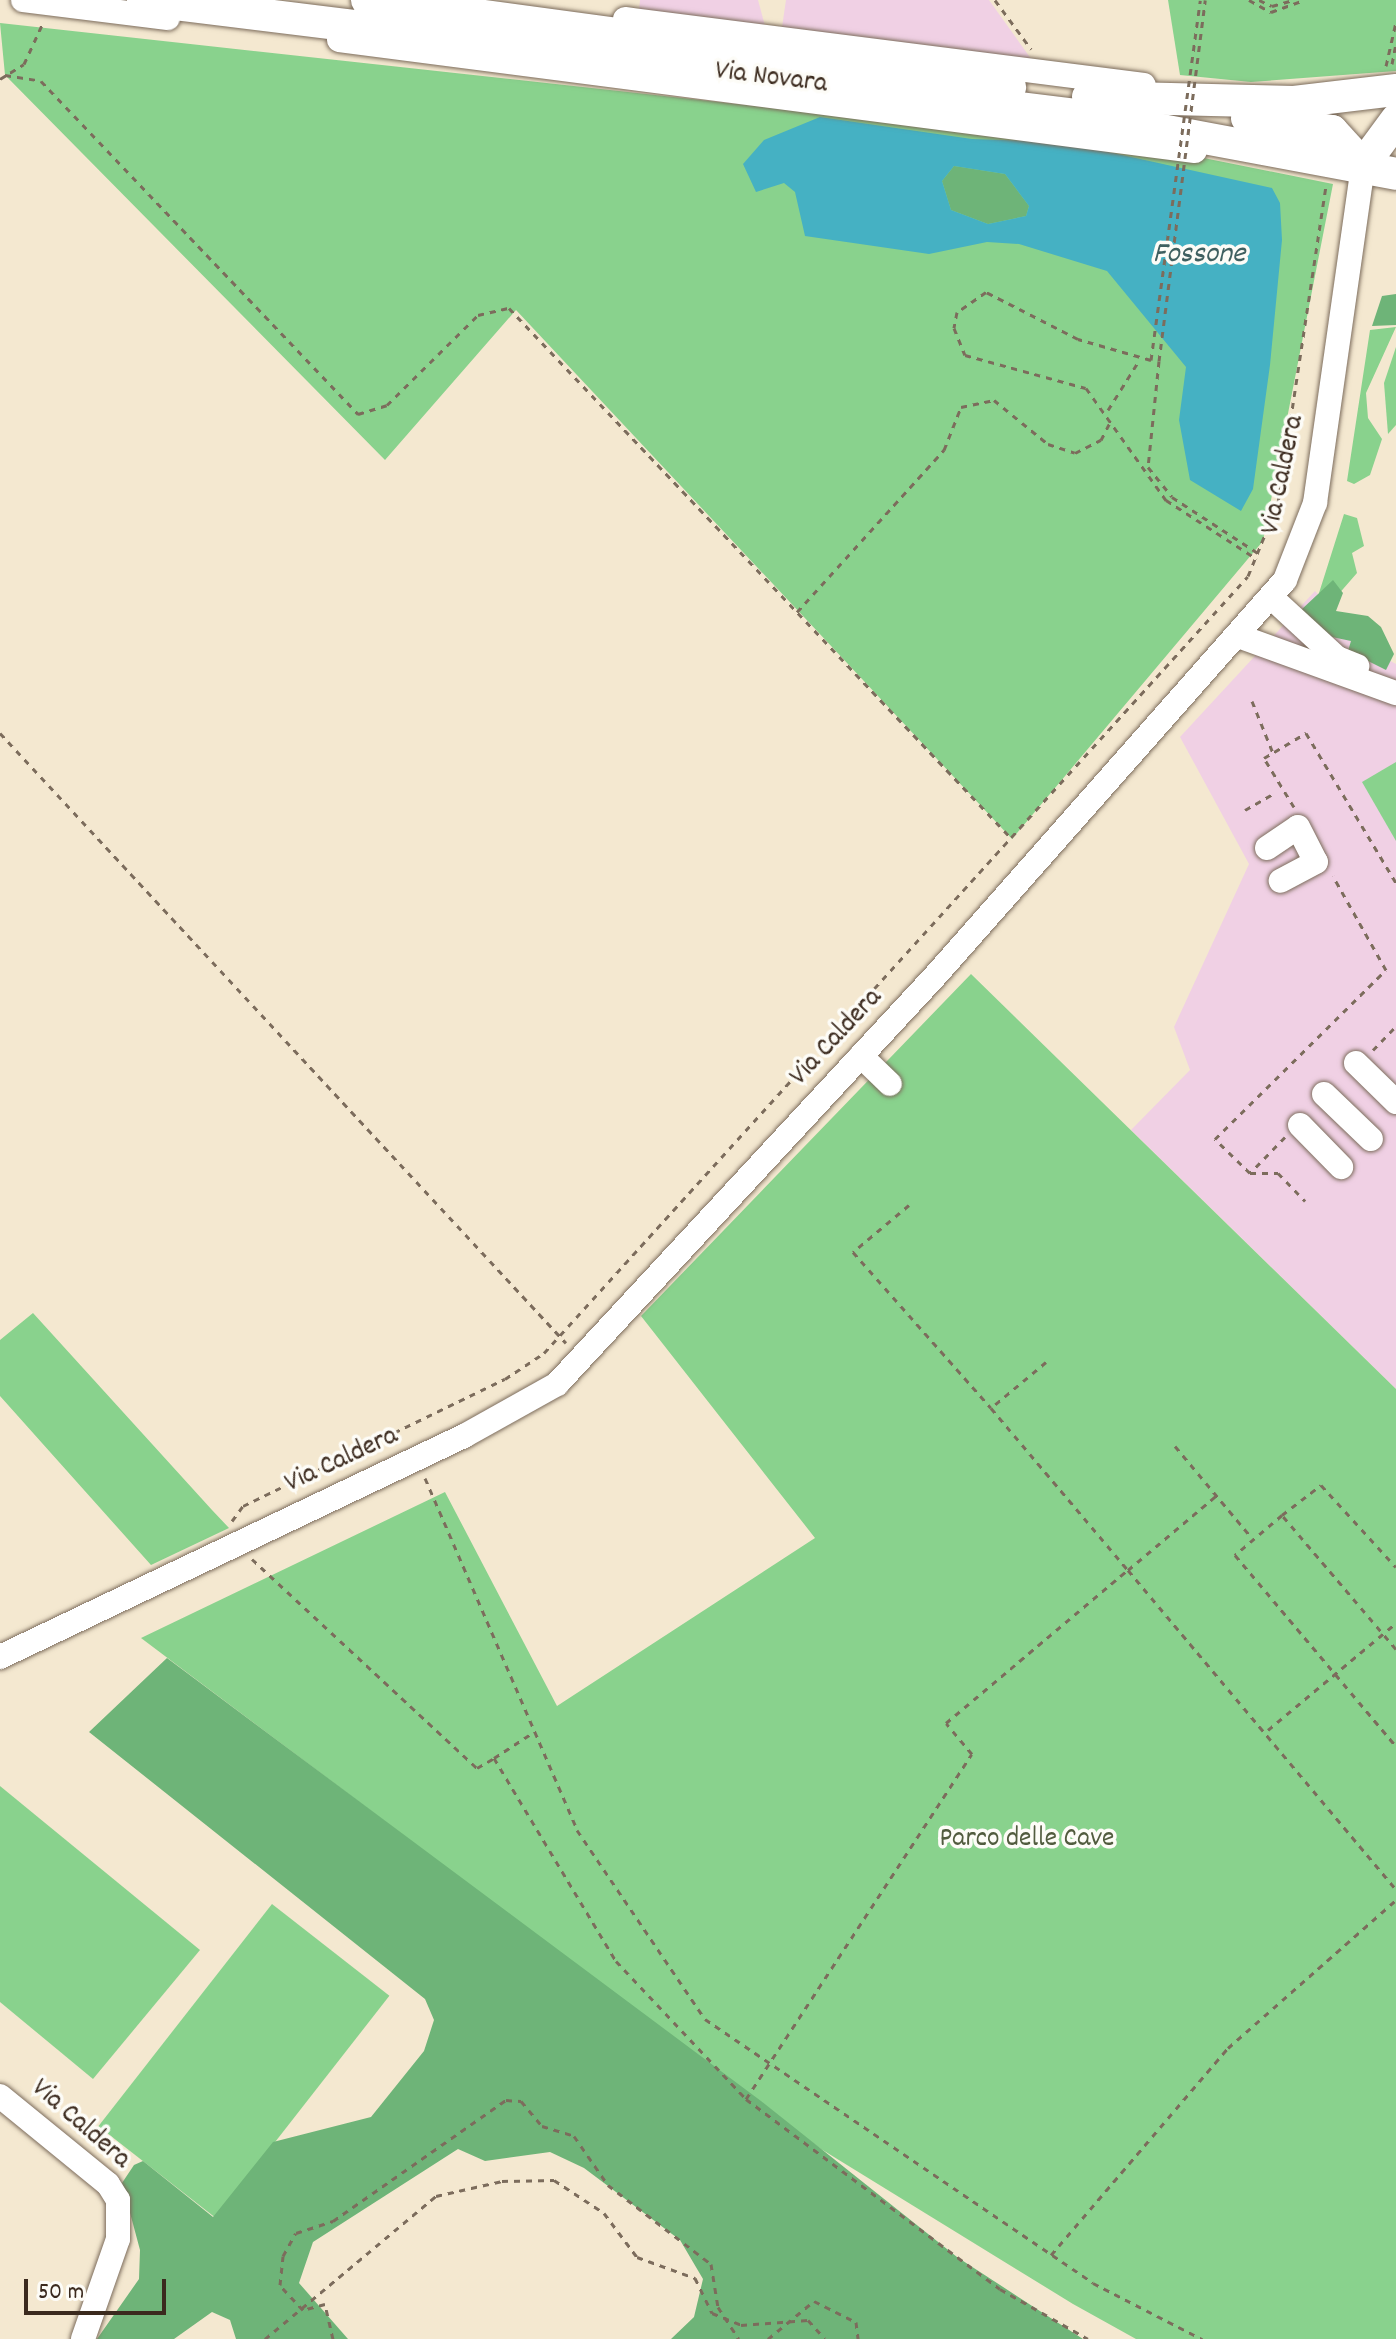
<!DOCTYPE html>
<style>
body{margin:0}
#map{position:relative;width:1396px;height:2339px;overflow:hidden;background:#f4e8d0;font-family:Dekko,sans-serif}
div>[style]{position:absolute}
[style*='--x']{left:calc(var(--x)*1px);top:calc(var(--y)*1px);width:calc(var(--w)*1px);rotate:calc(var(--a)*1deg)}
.built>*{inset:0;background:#f0d0e4}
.green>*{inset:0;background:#89d28d;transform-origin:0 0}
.forest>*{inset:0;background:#6eb478}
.water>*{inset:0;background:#45b1c3}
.path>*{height:3px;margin-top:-1.5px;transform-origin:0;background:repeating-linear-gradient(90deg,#7c6c5c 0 6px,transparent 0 12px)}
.roads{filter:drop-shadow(0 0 2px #7c6c5c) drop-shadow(0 0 2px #7c6c5c)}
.minor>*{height:24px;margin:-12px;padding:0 12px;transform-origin:12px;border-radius:12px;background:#fff}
.major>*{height:32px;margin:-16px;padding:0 16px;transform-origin:16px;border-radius:16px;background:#fff}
.path-bridge>*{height:3px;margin-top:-1.5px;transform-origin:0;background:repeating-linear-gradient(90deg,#7c6c5c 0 6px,transparent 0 12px)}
span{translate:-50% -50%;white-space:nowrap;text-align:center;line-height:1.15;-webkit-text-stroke:7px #fdfcf7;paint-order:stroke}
.street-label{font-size:28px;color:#3b2a1e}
.park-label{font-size:28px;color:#525c3f}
.water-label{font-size:30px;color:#3f6060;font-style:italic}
.scale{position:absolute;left:24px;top:2279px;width:142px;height:36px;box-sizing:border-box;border:4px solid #3b2a1e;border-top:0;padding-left:10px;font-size:24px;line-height:28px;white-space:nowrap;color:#3b2a1e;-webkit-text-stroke:6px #fdfcf7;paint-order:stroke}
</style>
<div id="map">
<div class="built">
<i style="clip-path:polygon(640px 0,758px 0,765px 26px,639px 11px)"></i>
<i style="clip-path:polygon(786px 0,989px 0,1039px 70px,781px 34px)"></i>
<i style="clip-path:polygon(1315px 591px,1370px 650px,1396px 664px,1396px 1389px,1131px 1130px,1190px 1070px,1174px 1027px,1249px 864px,1180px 737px)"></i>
</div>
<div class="green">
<i style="clip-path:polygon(1168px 0,1396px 0,1396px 71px,1251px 82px,1180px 75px)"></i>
<i style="clip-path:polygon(0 23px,1174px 152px,1333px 184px,1263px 541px,1012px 839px,516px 310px,385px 460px,5px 75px)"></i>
<i style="clip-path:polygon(1396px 327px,1366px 393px,1368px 418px,1382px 439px,1370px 475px,1354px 484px,1347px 481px,1370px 330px)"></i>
<i style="clip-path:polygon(1396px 347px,1396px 425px,1388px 434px,1384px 383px)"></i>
<i style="clip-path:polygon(1344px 514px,1357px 518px,1364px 546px,1352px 553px,1357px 573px,1330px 604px,1319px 593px)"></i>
<i style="clip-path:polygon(1396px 762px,1396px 841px,1362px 782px)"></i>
<i style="clip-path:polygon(971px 974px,1396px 1389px,1396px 2339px,1136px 2339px,1073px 2304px,821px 2149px,141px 1638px,445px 1492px,557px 1706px,815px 1538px,641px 1316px)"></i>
<i style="clip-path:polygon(33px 1313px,212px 1510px,229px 1528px,151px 1565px,0 1396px,0 1340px)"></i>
<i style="clip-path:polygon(0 1786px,200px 1950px,93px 2079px,0 2002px)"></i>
<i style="left:272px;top:1904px;width:149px;height:282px;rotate:38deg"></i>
</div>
<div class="forest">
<i style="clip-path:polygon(954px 166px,1005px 174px,1029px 206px,1026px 216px,988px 224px,951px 210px,942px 181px)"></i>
<i style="clip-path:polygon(1396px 294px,1396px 325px,1372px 326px,1382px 296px)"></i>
<i style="clip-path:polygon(1333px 580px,1343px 593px,1336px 611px,1368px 616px,1381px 627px,1394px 654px,1386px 670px,1348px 651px,1351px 641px,1332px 637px,1301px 610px)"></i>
<i style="clip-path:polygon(167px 1658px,761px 2101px,957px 2257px,1083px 2339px,671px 2339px,694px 2317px,703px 2279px,680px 2240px,584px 2168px,550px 2152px,485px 2161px,458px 2149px,313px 2242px,299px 2283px,348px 2339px,236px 2339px,230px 2320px,212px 2312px,174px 2339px,97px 2339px,139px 2279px,140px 2250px,122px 2183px,134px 2165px,143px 2161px,213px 2217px,273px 2142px,371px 2117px,424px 2051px,434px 2020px,425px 1999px,89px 1732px)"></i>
</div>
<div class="water">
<i style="clip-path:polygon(evenodd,820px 117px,972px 139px,1063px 142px,1272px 188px,1280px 203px,1282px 240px,1270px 365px,1253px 489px,1241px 511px,1190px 480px,1179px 420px,1186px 367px,1107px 271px,1019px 244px,987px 242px,929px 254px,805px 236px,795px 192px,784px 183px,756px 192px,743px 164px,764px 140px,820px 117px,954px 166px,1005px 174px,1029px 206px,1026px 216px,988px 224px,951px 210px,942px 181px,954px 166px)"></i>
</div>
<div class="path">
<i style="--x:995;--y:0;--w:61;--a:53.7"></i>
<i style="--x:1249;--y:0;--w:25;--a:29"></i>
<i style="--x:1271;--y:12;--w:35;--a:-20"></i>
<i style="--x:1259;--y:0;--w:14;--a:25"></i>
<i style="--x:1272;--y:6;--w:22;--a:-16"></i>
<i style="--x:1392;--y:64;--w:20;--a:-79"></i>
<i style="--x:1386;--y:66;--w:45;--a:-77.2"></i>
<i style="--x:5;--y:75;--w:36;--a:9"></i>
<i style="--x:41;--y:81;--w:460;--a:46.4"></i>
<i style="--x:358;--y:414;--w:30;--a:-17"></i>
<i style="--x:387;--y:405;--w:128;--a:-44.7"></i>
<i style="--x:478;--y:315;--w:32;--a:-13"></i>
<i style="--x:509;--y:308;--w:730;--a:46.55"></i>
<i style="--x:0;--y:79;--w:28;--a:-32"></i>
<i style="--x:24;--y:64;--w:43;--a:-65.2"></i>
<i style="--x:1151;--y:360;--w:76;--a:-164"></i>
<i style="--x:1078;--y:339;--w:103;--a:-152.9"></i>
<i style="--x:986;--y:292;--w:35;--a:145"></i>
<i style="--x:957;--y:312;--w:16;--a:101"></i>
<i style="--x:954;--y:328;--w:29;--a:68"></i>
<i style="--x:965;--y:355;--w:125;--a:15.3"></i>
<i style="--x:1086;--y:388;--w:138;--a:54.5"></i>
<i style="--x:1166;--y:500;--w:108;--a:33"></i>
<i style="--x:1159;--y:361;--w:107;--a:95.9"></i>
<i style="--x:1148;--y:467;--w:38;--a:51"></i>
<i style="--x:1172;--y:497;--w:103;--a:33.1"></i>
<i style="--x:1108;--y:410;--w:60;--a:-57.9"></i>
<i style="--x:797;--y:612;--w:219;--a:-47.8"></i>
<i style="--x:944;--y:450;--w:46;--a:-68.4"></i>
<i style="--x:961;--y:407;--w:34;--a:-12"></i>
<i style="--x:994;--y:400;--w:70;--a:39.2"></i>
<i style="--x:1048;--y:444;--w:28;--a:18"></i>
<i style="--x:1075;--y:453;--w:29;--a:-27"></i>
<i style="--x:1101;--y:440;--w:22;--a:-63"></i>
<i style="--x:1252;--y:701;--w:56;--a:68"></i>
<i style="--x:0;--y:733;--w:832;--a:47.14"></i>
<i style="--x:1294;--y:807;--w:57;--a:-121.5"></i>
<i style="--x:1264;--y:758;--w:49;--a:-30.8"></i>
<i style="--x:1306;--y:733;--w:175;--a:59"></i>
<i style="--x:1245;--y:810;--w:32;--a:-30"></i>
<i style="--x:1373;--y:1050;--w:33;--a:-46"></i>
<i style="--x:1285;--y:1137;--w:50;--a:134.2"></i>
<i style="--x:1250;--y:1173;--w:49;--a:-135.8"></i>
<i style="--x:1215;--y:1139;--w:240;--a:-44.7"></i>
<i style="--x:1386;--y:970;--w:108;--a:-119.4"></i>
<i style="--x:1250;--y:1173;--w:28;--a:0"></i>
<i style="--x:1278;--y:1173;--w:39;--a:46"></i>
<i style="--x:909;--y:1205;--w:73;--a:140"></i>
<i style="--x:853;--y:1252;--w:208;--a:48.5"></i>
<i style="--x:1046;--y:1362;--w:72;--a:140.1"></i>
<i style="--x:991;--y:1408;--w:212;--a:49.8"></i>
<i style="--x:1128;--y:1570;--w:115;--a:-40.1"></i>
<i style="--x:1175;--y:1446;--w:120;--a:50.1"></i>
<i style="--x:425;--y:1478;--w:383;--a:66.6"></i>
<i style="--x:577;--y:1830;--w:228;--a:55.9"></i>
<i style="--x:705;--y:2019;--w:469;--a:34.2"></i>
<i style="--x:1093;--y:2283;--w:123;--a:27.2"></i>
<i style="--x:1282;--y:1515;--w:49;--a:-37.6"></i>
<i style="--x:1321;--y:1485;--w:111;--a:47.6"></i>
<i style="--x:232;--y:1521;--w:19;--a:-54"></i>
<i style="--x:243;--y:1506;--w:291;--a:-25.9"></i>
<i style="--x:505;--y:1379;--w:47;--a:-33.7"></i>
<i style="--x:544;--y:1353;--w:1048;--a:-47.82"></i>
<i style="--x:1248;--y:576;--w:79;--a:-67.7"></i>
<i style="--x:1278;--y:503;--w:322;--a:-81.4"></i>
<i style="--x:252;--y:1559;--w:307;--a:42.9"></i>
<i style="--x:477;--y:1768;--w:20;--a:-30"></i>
<i style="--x:494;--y:1758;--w:237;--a:59"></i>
<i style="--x:616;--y:1961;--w:190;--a:46.7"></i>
<i style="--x:746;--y:2099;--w:317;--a:36.8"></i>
<i style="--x:1000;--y:2289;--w:101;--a:29.6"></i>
<i style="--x:1396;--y:1649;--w:176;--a:-130.4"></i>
<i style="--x:1282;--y:1515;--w:62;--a:139.6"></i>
<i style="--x:1235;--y:1555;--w:250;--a:49.9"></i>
<i style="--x:1268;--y:1730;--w:167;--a:-39.9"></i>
<i style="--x:494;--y:1758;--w:48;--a:-33"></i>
<i style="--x:746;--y:2099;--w:412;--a:-56.8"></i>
<i style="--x:972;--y:1754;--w:40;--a:-130"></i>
<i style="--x:946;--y:1723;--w:238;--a:-40.1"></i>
<i style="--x:1128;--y:1570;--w:417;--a:50"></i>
<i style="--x:1051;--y:2255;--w:272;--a:-49.5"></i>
<i style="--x:1228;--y:2048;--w:224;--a:-41.4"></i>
<i style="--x:265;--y:2339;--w:223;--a:-39.9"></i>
<i style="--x:436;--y:2196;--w:68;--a:-12.8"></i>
<i style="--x:502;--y:2181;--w:52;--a:-1.1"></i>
<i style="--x:554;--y:2180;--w:60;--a:33.4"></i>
<i style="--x:604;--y:2213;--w:55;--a:53.1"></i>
<i style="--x:637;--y:2257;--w:62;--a:19.9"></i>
<i style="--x:695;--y:2278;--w:39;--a:64"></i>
<i style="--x:712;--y:2313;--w:31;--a:22"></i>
<i style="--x:741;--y:2325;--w:67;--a:-4.3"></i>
<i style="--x:808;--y:2320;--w:25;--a:48"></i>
<i style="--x:333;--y:2339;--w:36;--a:-103"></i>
<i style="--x:325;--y:2304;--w:23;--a:165"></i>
<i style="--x:303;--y:2310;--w:34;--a:-133"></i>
<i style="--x:280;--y:2285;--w:29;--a:-84"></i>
<i style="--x:283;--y:2256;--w:26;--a:-61"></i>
<i style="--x:296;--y:2233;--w:39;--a:-18"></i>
<i style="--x:333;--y:2221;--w:211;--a:-35"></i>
<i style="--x:506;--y:2100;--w:15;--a:4"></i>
<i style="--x:521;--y:2101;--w:33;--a:50"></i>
<i style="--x:542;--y:2126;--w:34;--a:17"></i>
<i style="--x:574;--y:2136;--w:60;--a:55.2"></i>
<i style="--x:608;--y:2185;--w:130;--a:37.5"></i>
<i style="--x:711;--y:2264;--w:44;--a:80.8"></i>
<i style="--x:718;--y:2307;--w:38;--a:57"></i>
<i style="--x:768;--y:2339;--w:60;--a:-39.6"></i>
<i style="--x:814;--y:2301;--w:47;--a:26.6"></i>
<i style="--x:856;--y:2322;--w:17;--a:83"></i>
</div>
<div class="roads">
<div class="minor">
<i style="--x:23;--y:0;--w:146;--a:7.1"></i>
<i style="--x:625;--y:19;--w:523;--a:7.25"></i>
<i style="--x:339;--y:40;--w:863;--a:7.39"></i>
<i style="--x:1272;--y:598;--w:88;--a:42.7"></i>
<i style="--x:1337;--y:658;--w:22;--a:22"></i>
<i style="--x:1241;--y:637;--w:165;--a:19.9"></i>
<i style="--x:1267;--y:848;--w:37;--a:-34"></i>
<i style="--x:1298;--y:827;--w:39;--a:63"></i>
<i style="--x:1316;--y:862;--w:40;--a:152"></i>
<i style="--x:861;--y:1056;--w:40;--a:44"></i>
<i style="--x:1356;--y:1063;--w:56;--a:44.3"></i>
<i style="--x:1324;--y:1094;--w:65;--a:43.8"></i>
<i style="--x:1300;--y:1125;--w:59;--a:45.7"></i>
<i style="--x:0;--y:1657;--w:514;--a:-25.47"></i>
<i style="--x:464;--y:1436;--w:107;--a:-29.2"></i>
<i style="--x:557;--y:1384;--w:558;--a:-47.18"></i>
<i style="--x:936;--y:975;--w:527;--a:-48.54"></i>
<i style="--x:1285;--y:580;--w:83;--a:-68.7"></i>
<i style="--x:1315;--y:503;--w:341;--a:-81.9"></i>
<i style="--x:0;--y:2096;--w:139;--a:39.2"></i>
<i style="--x:108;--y:2184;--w:19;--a:58"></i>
<i style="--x:118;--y:2200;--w:39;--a:90"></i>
<i style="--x:118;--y:2239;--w:106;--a:109.3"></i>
</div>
<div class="major">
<i style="--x:143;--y:0;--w:956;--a:7.03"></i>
<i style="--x:1092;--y:117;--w:309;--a:10.6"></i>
<i style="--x:367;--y:0;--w:649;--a:7.71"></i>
<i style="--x:1088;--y:97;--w:206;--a:1.4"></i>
<i style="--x:1294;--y:102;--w:103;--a:-6.7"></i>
<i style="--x:1247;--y:118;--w:86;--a:8.7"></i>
<i style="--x:1332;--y:131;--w:46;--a:47.6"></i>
<i style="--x:1363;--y:165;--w:56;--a:-53.7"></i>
</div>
</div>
<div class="path-bridge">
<i style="--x:1151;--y:360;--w:363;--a:-82.2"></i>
<i style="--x:1159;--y:361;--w:364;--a:-82.7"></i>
</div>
<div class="street-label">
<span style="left:771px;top:79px;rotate:7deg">Via Novara</span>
<span style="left:1284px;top:475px;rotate:-78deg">Via Caldera</span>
<span style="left:837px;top:1038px;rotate:-47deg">Via Caldera</span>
<span style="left:342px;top:1461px;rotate:-25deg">Via Caldera</span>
<span style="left:80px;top:2125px;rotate:41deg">Via Caldera</span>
</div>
<div class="park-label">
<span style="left:1027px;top:1840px">Parco delle Cave</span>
</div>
<div class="water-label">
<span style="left:1199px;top:256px">Fossone</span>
</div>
<div class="scale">50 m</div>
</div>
